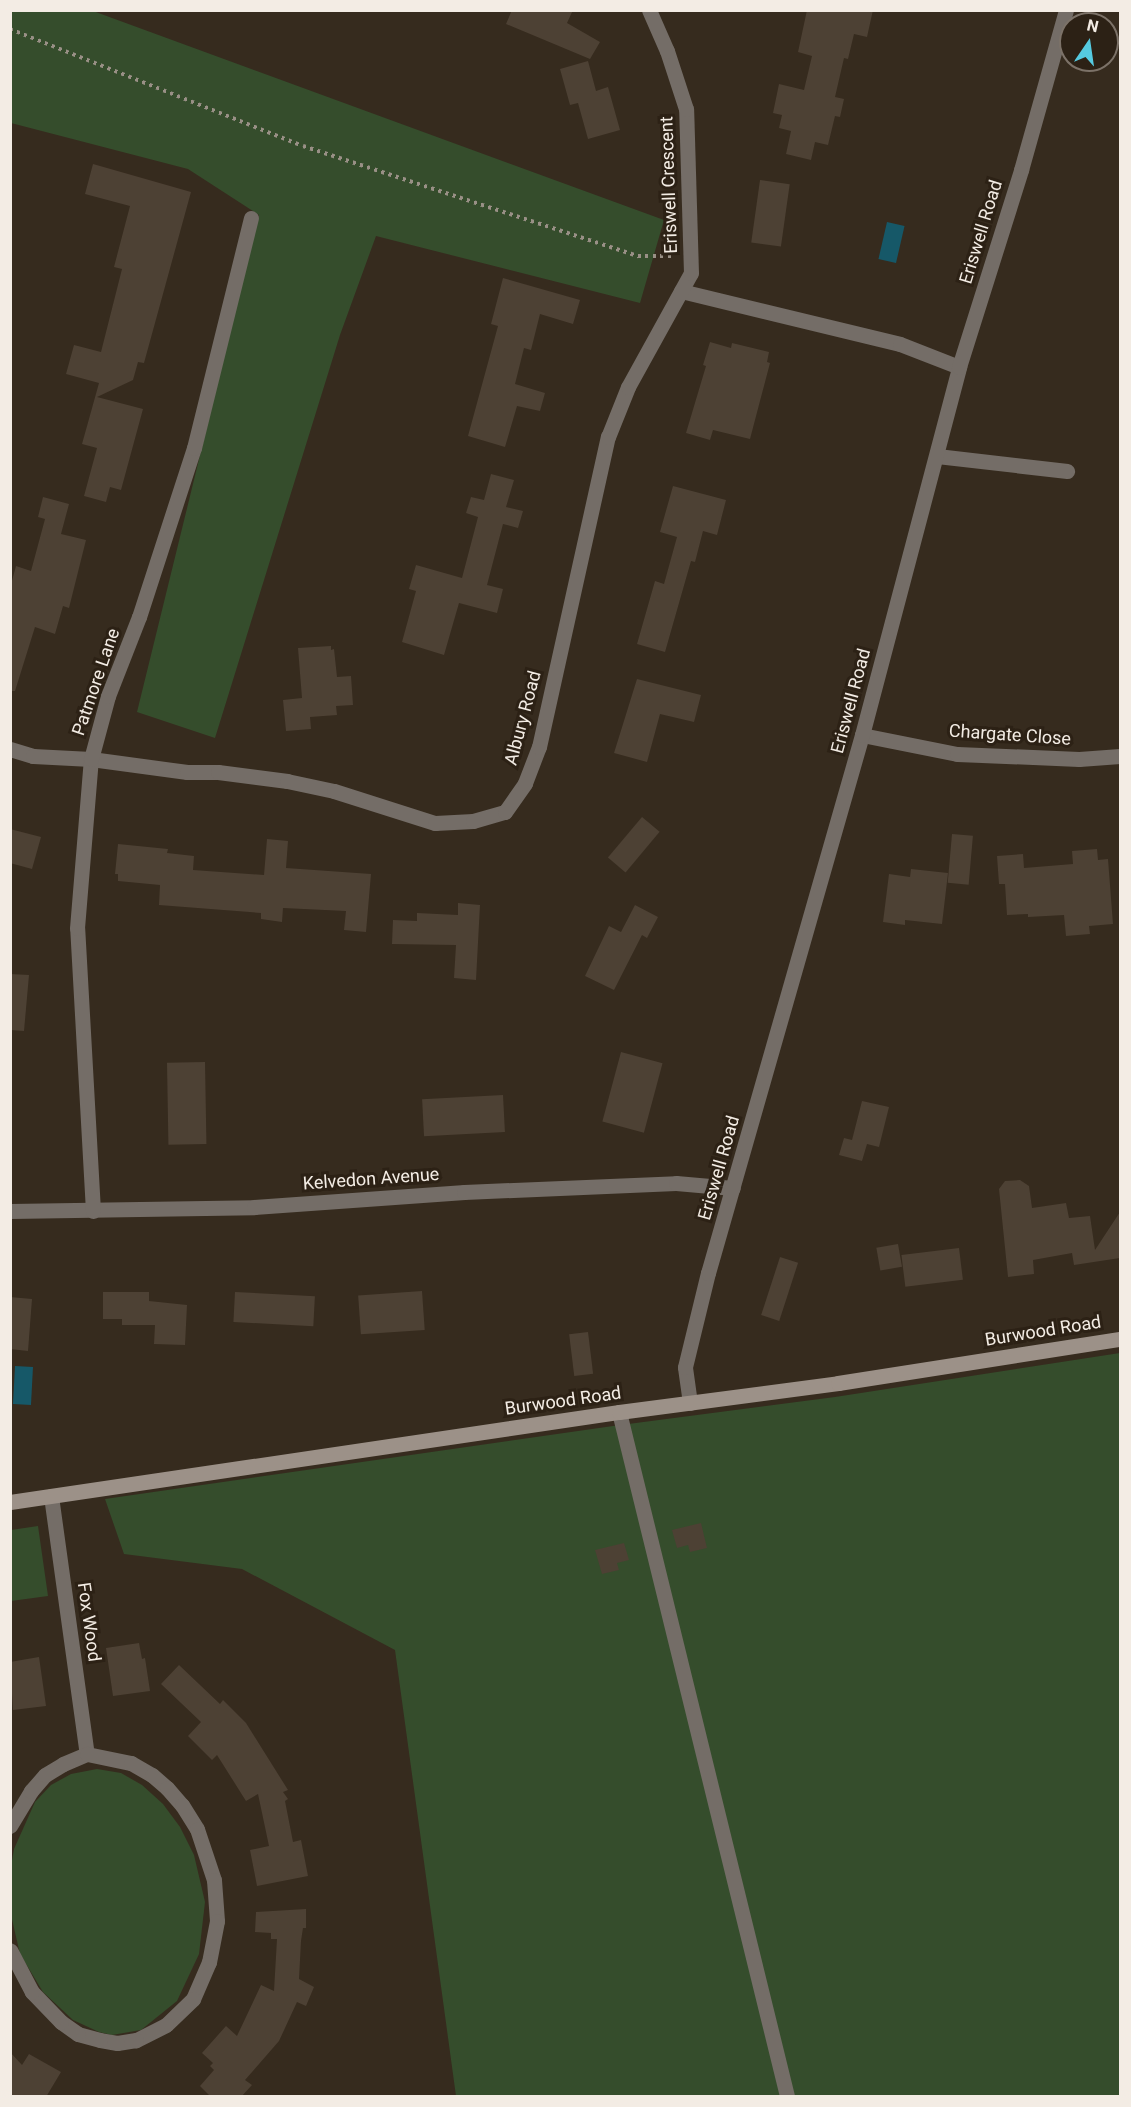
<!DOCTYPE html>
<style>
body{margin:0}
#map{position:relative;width:1131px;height:2107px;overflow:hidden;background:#362b1e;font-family:Roboto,sans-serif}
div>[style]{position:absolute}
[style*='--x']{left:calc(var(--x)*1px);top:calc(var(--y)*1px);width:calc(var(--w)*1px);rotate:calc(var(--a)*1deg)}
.green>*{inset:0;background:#354d2c}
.water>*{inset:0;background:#165868;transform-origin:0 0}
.building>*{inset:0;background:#4d4134;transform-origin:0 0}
.path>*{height:4px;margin-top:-2px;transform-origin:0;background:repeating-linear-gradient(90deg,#999086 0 3px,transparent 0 7.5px)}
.street>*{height:15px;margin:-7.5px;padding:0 7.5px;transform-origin:7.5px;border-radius:7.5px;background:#746d67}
.secondary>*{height:15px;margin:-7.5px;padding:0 7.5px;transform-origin:7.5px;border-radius:7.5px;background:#9c9188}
span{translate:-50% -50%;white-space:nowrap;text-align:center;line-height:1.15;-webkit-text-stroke:6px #2c2115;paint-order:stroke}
.street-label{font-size:18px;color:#f3ece4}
.frame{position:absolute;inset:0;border:12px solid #f3ece4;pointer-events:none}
.north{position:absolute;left:1059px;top:12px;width:60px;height:60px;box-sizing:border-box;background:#2c2115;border:2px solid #7c7268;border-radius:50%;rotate:13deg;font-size:16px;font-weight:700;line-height:24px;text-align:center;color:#f3ece4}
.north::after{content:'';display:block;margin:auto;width:21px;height:27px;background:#55cae0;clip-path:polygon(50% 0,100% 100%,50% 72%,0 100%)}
</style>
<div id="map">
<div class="green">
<i style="clip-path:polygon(10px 11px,93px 11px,664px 220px,640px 303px,376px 236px,340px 335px,215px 738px,137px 712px,259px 215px,188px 169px,11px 123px)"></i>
<i style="clip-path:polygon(1120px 1353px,1120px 2096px,456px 2096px,395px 1650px,242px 1569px,124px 1554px,105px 1499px,613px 1426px,835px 1397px)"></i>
<i style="clip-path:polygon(38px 1526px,48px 1596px,11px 1601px,11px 1530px)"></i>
<i style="clip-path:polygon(97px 1769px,121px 1773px,142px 1785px,163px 1804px,180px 1827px,194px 1855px,205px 1902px,199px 1954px,177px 2001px,141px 2030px,112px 2035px,99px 2032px,73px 2020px,43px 1992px,20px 1954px,11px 1915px,11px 1866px,14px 1849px,35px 1802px,51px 1785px,71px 1774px)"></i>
</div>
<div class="water">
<i style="left:887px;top:222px;width:18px;height:38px;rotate:13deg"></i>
<i style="left:15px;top:1366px;width:18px;height:38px;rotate:3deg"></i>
</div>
<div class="building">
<i style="clip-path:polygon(512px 10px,573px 10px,567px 23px,600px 42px,590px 59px,506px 24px)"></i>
<i style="clip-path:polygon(807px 10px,873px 10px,867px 37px,854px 34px,848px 59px,844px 58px,835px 97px,844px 99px,840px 117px,835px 116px,828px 145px,815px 142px,811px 160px,786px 154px,791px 131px,779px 128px,782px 115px,773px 113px,779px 84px,804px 90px,812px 56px,798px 52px)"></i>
<i style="clip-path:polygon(588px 61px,596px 91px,608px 87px,620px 130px,588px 139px,578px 103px,570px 105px,560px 69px)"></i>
<i style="clip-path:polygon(93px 164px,191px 192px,144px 363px,138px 362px,133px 380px,97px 397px,143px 409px,121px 490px,110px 487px,106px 502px,84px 496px,97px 448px,82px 444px,99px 383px,66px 374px,74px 345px,101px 352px,122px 269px,114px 267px,130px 206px,85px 194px)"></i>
<i style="left:760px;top:180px;width:30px;height:63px;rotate:8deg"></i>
<i style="clip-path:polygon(503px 278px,580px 300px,573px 324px,540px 314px,531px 350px,524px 348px,515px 384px,545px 393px,540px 411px,517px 406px,505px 447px,468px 436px,498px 326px,491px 324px)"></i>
<i style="clip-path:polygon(710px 342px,731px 348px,732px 343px,769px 352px,767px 362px,770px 363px,750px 439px,713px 430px,710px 440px,686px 433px,706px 366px,703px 365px)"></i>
<i style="clip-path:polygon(491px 474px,514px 480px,506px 507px,523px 511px,518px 528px,503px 524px,487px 585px,503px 589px,497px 613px,459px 603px,444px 655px,402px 642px,416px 591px,409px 589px,416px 565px,462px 578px,478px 517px,466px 513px,471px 497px,484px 500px)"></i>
<i style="clip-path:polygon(673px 486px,726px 500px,717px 535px,703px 531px,695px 562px,691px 561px,665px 652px,637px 644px,655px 581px,664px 584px,677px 537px,660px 532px)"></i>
<i style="clip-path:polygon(43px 497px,69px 504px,61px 534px,86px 540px,69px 608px,63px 606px,55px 634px,35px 627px,15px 691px,10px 691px,10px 588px,16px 566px,31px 571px,45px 519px,38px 517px)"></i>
<i style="clip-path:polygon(331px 646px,331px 650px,334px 649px,337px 677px,351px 676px,353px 705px,336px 706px,337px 715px,310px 717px,311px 729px,286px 731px,283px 700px,302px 698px,298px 648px)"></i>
<i style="clip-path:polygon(637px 679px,701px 695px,694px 722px,660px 714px,647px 762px,614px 753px)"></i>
<i style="left:642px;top:817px;width:23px;height:53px;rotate:40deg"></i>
<i style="clip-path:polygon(10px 829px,41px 837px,32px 869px,10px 863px)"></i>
<i style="left:952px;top:834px;width:21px;height:49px;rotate:5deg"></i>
<i style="clip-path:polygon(267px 839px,288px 841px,286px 868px,371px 874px,366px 932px,344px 930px,346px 911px,283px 908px,282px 922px,261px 919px,261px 913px,159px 905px,160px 885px,118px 881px,118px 874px,115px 874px,118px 844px,168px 849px,167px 853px,194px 856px,193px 870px,264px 875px)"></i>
<i style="clip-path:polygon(1097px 849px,1098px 860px,1108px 859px,1113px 924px,1089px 926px,1090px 934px,1066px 936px,1064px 915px,1028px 917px,1028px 914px,1007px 915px,1005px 884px,999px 884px,997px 856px,1023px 854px,1024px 868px,1073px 864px,1072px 851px)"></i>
<i style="clip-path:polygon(911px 869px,948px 873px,942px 924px,905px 920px,905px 925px,883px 922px,889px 874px,910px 877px)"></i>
<i style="clip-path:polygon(458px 903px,480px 905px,476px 980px,454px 978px,456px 945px,392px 944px,393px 920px,417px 921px,417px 913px,458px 915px)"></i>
<i style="clip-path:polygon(635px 905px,658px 917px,647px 938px,642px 935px,614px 990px,585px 976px,609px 926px,621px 932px)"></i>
<i style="clip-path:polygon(10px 974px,29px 975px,24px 1031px,10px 1030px)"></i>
<i style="left:621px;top:1052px;width:43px;height:72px;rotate:15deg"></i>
<i style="left:205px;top:1062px;width:82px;height:38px;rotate:89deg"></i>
<i style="left:503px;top:1095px;width:37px;height:81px;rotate:87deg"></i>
<i style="clip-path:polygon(862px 1101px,889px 1107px,879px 1147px,867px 1144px,862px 1161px,839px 1155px,844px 1138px,852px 1140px)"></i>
<i style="clip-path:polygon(1020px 1180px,1029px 1186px,1032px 1208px,1066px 1203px,1069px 1218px,1090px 1216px,1095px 1250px,1120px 1212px,1120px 1258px,1074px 1265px,1072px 1253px,1033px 1260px,1034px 1274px,1008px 1277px,999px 1189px,1005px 1181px)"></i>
<i style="left:898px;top:1244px;width:23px;height:22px;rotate:80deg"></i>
<i style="left:959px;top:1248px;width:32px;height:58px;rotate:83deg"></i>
<i style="left:780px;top:1257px;width:19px;height:61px;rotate:18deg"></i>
<i style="left:422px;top:1291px;width:39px;height:64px;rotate:86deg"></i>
<i style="clip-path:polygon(103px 1292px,149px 1292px,149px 1301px,187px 1305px,185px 1345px,154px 1344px,155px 1325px,122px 1325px,122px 1319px,103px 1319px)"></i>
<i style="left:235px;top:1292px;width:80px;height:30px;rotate:3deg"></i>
<i style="clip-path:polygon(10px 1297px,32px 1299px,28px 1351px,10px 1349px)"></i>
<i style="left:588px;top:1332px;width:42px;height:19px;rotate:83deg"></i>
<i style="clip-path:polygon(701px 1523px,707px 1548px,690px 1552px,688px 1545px,677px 1548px,672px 1530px)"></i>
<i style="clip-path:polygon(624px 1543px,629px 1560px,617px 1563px,619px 1570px,602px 1574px,595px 1550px)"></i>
<i style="clip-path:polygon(139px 1643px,142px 1659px,145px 1658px,150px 1691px,113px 1696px,106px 1648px)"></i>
<i style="clip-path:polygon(39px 1657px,46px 1706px,13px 1710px,10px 1662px)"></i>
<i style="clip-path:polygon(179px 1665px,220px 1704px,223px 1700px,246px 1723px,288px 1790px,283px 1792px,288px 1799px,285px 1801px,293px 1842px,301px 1840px,308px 1876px,257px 1886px,250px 1850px,269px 1846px,258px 1794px,246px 1801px,217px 1755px,212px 1760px,188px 1736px,201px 1722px,161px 1684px)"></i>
<i style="clip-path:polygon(306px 1909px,306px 1928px,303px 1928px,301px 1941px,299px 1979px,314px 1987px,306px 2006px,297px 2002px,279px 2041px,245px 2080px,252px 2085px,241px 2097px,211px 2097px,200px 2086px,214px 2070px,210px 2066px,213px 2063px,202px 2053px,226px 2026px,237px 2036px,261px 1985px,274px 1991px,277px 1939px,271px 1939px,271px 1933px,255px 1932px,256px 1912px)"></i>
<i style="clip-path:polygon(10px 2052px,22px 2065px,29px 2054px,61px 2072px,46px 2097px,10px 2097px)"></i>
</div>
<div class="path">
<i style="--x:10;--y:29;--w:315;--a:21.8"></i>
<i style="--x:303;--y:146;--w:353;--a:18.2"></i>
<i style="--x:638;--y:256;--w:34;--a:0"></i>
</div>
<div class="street">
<i style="--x:681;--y:291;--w:225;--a:13.6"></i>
<i style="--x:900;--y:344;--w:63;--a:21.3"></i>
<i style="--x:937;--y:456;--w:131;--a:6.6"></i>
<i style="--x:862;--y:735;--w:97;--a:11.3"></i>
<i style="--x:957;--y:754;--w:122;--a:2.3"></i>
<i style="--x:1079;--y:759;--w:41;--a:-4.2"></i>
<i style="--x:10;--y:749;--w:24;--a:17"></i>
<i style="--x:33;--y:756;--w:58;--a:3"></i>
<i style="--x:91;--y:759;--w:97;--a:7.7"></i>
<i style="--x:187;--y:772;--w:31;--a:0"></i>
<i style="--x:218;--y:772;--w:70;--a:7.4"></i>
<i style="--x:287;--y:781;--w:48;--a:12"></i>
<i style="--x:334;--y:791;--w:106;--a:17.6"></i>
<i style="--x:435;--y:823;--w:38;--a:-3"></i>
<i style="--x:473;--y:821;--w:33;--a:-16"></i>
<i style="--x:505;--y:812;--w:35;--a:-55"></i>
<i style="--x:525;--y:783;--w:39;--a:-69"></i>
<i style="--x:539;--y:747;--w:318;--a:-77.5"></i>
<i style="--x:608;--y:437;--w:54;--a:-68.2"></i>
<i style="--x:628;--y:387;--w:130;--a:-61.1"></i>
<i style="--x:691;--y:273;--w:164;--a:-91.7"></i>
<i style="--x:686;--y:109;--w:61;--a:-108.1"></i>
<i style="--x:667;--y:51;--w:45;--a:-113.7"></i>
<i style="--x:10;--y:1211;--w:244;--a:-0.9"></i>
<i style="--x:254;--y:1207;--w:211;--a:-4.1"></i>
<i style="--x:464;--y:1192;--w:212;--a:-2.4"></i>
<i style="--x:676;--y:1183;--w:57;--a:5"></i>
<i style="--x:93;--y:1211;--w:283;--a:-93.2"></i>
<i style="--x:77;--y:928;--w:170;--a:-85.3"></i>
<i style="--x:91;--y:759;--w:65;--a:-74.9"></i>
<i style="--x:108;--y:696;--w:85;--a:-68.6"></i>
<i style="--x:139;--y:617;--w:178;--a:-72"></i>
<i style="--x:194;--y:448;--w:237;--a:-76.1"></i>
<i style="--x:690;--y:1403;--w:36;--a:-98"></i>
<i style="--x:685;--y:1367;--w:97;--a:-76.3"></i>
<i style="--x:708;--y:1273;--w:560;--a:-74.03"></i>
<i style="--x:862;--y:735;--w:381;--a:-75.2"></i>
<i style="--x:959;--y:367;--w:207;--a:-72.5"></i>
<i style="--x:1021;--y:170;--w:166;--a:-74.3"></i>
<i style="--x:619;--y:1412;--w:704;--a:76.2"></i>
<i style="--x:51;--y:1496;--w:260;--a:82.1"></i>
<i style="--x:10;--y:1826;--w:41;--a:-59"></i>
<i style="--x:31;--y:1791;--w:21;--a:-49"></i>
<i style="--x:45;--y:1775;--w:21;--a:-31"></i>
<i style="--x:63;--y:1764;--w:26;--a:-23"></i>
<i style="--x:87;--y:1754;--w:45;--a:11.6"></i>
<i style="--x:131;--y:1763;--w:24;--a:30"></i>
<i style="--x:152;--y:1775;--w:20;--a:41"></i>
<i style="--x:167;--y:1788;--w:23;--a:49"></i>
<i style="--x:182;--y:1805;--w:28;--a:58"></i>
<i style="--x:197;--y:1829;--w:54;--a:71.6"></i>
<i style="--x:214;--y:1880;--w:41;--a:85.8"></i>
<i style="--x:217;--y:1921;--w:42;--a:101"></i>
<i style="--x:209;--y:1962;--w:40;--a:113.4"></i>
<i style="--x:193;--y:1999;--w:37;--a:136"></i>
<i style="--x:166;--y:2025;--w:34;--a:153"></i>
<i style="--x:136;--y:2040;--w:19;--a:171"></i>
<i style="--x:117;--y:2043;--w:17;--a:-170"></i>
<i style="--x:100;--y:2040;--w:23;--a:-165"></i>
<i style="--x:78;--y:2034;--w:21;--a:-145"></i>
<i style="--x:61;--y:2022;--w:42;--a:-134"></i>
<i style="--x:32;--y:1992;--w:47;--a:-117.6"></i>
</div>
<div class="secondary">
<i style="--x:10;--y:1502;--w:616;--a:-8.41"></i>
<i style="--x:619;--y:1412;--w:221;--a:-7.5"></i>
<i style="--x:838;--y:1383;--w:285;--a:-8.9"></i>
</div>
<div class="street-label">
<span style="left:669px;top:185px;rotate:-92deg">Eriswell Crescent</span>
<span style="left:981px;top:232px;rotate:-73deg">Eriswell Road</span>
<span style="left:96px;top:682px;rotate:-71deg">Patmore Lane</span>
<span style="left:851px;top:701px;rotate:-75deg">Eriswell Road</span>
<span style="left:523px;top:718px;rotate:-75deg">Albury Road</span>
<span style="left:1010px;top:735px;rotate:4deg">Chargate Close</span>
<span style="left:719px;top:1168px;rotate:-74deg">Eriswell Road</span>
<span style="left:371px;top:1179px;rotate:-4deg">Kelvedon Avenue</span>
<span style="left:1043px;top:1331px;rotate:-9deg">Burwood Road</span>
<span style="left:563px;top:1401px;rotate:-8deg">Burwood Road</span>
<span style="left:89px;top:1622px;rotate:82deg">Fox Wood</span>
</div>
<div class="frame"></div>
<div class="north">N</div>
</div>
